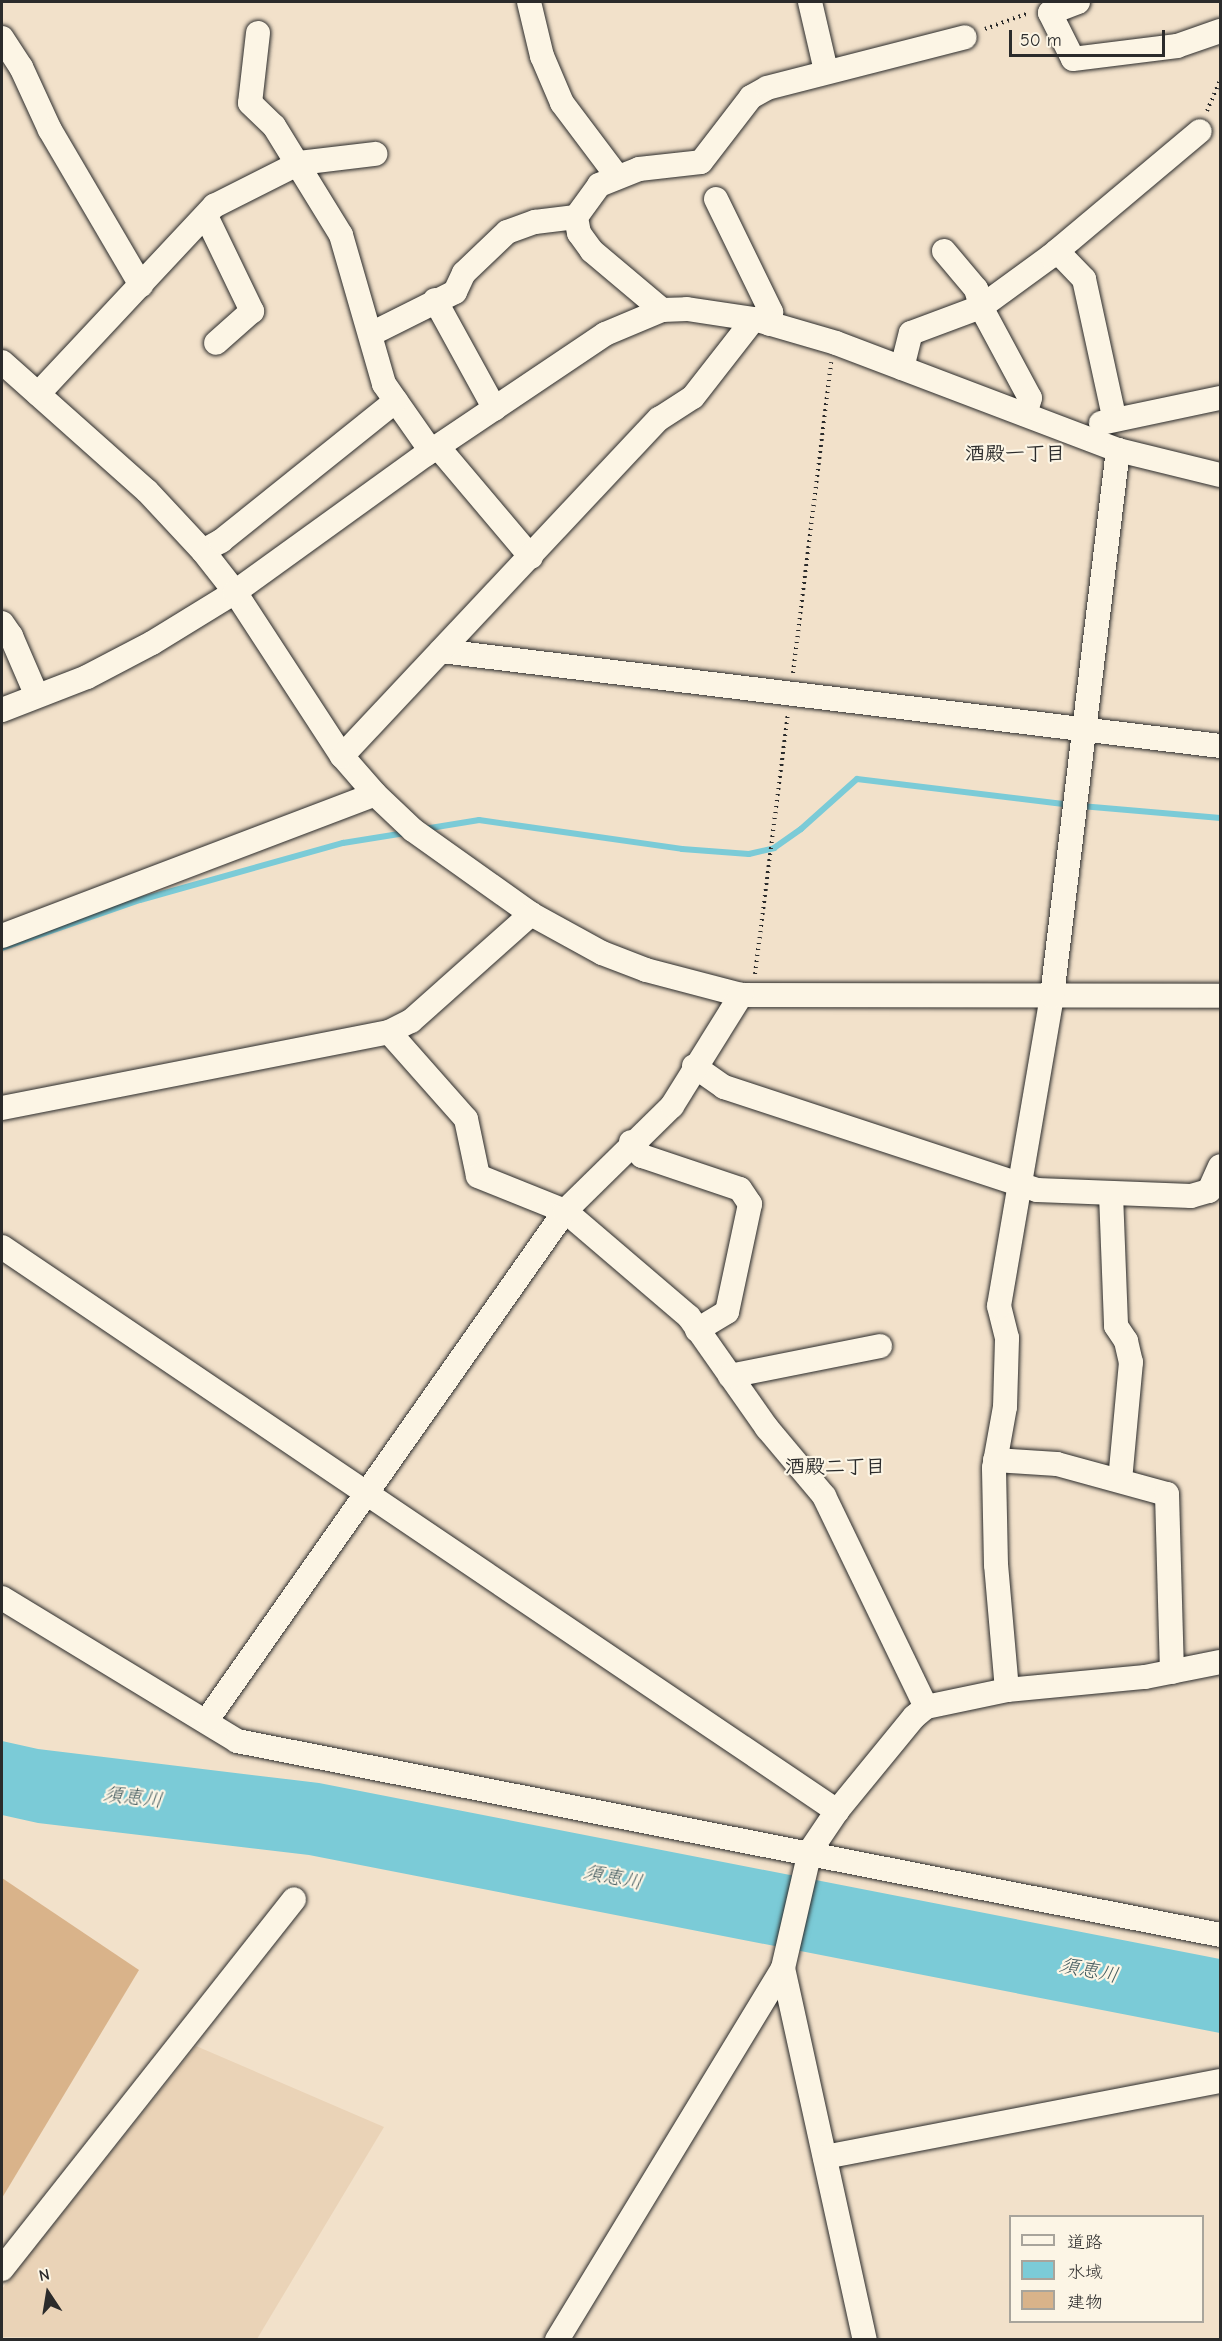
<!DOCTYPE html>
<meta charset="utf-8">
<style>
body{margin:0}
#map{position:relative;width:1222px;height:2341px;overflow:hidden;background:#f2e1ca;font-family:"Comic Neue","Klee One",sans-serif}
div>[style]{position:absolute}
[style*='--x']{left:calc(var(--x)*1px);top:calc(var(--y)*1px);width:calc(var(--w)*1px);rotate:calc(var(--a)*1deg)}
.built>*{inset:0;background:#ead3b7}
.water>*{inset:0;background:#7bcbd7}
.stream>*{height:6px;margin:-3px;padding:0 3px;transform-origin:3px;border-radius:3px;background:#7bcbd7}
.building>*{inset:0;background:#d9b38a}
.path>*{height:4px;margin-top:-2px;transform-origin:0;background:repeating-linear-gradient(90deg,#2b2b2b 0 1.5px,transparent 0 6px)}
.roads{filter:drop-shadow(0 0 2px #2b2b2b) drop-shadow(0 0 2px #2b2b2b)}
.minor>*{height:24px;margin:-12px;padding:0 12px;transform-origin:12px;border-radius:12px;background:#fcf5e5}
span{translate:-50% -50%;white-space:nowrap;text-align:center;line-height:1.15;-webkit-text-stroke:4.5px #fcf5e5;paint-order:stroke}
.neighbourhood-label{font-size:20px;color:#2b2b2b;font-weight:700}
.water-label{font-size:20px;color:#435b5f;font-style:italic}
.frame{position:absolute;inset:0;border:3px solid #2b2b2b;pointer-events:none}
.legend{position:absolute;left:1009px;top:2215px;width:195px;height:108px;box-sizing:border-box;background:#fcf5e5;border:2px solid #a8a49b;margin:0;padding:8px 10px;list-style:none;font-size:18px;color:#2b2b2b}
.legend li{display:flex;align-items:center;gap:12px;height:30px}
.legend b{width:30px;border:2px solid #a8a49b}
.north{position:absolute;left:18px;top:2263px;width:60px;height:60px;-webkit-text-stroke:4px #fcf5e5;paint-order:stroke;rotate:348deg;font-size:16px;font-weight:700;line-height:24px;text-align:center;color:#2b2b2b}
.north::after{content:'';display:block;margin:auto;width:21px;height:27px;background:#2b2b2b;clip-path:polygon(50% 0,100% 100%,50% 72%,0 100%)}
.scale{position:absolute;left:1009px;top:30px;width:156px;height:27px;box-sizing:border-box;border:3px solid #2b2b2b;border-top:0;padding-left:8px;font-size:18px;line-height:21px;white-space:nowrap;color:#2b2b2b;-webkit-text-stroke:4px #fcf5e5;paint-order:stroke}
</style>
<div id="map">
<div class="built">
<i style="clip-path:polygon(196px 2046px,384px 2127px,257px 2339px,2px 2337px,2px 2289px)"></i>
</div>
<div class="water">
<i style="clip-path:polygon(2px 1741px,38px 1749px,319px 1783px,1220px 1959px,1220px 2033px,309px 1855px,38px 1823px,2px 1815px)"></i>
</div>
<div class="stream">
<i style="--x:1081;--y:806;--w:140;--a:4.9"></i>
<i style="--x:424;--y:829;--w:56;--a:-9.3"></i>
<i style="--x:479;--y:820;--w:205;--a:8.1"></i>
<i style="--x:682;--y:849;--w:67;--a:4.3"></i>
<i style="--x:749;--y:854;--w:26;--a:-13"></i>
<i style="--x:774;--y:848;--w:33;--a:-35"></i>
<i style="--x:801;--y:829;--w:75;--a:-41.8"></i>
<i style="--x:857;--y:779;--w:216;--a:6.9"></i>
<i style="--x:2;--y:948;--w:146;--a:-19.2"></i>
<i style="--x:140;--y:900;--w:211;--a:-15.7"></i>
<i style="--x:343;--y:843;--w:63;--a:-9.2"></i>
</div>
<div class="building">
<i style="clip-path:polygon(2px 1878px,139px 1970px,2px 2198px)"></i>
</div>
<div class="path">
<i style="--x:985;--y:29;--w:47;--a:-20"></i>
<i style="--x:1207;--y:111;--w:34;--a:-67"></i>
<i style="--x:793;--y:673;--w:313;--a:-83"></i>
<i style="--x:755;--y:974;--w:263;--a:-82.8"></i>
</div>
<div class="roads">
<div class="minor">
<i style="--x:529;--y:2;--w:56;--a:76.5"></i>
<i style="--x:542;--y:56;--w:51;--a:66.9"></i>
<i style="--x:562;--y:103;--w:91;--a:53"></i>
<i style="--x:810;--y:2;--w:71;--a:76.9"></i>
<i style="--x:1078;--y:2;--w:30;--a:159"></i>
<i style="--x:1050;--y:13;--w:51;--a:63.4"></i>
<i style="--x:1073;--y:59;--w:105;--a:-7.1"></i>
<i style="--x:1177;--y:46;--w:46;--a:-19.2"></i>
<i style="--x:258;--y:33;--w:70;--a:96.5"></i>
<i style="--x:250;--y:103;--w:33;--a:44"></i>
<i style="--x:274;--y:126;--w:128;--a:58.4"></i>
<i style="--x:341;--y:235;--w:155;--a:73.9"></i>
<i style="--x:384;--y:384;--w:82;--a:55"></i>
<i style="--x:2;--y:38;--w:35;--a:57"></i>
<i style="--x:21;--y:67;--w:69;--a:65.3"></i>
<i style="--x:50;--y:130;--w:180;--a:59.6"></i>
<i style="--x:716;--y:199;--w:126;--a:64"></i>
<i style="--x:771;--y:312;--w:12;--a:95"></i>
<i style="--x:206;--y:216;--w:106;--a:64.2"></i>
<i style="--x:252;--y:311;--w:48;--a:138.4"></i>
<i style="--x:944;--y:251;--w:50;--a:49.9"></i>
<i style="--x:976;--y:289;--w:19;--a:74"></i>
<i style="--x:981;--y:307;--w:103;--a:61.7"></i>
<i style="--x:1030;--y:398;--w:17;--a:107"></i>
<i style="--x:1057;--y:251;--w:39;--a:46"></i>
<i style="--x:1084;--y:279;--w:141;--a:77.7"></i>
<i style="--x:435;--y:300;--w:124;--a:61.2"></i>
<i style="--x:662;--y:310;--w:92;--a:-139.9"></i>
<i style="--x:592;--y:251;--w:22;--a:-126"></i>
<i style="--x:579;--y:233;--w:16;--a:-101"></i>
<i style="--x:576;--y:217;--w:39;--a:-54"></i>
<i style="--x:599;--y:185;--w:43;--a:-21.8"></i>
<i style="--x:639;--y:169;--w:62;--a:-6.4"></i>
<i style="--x:701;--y:162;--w:82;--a:-52.4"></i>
<i style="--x:751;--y:97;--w:18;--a:-29"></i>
<i style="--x:767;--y:88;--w:204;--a:-14.4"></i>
<i style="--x:371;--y:334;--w:94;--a:-26.6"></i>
<i style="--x:455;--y:292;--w:21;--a:-65"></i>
<i style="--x:464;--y:273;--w:59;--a:-43.6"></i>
<i style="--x:507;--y:232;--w:30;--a:-20"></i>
<i style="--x:535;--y:222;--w:41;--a:-7"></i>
<i style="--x:2;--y:362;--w:194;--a:41.7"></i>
<i style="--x:147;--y:491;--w:82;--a:47"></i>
<i style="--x:203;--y:551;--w:52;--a:52"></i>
<i style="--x:235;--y:592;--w:196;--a:56.9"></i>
<i style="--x:342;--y:756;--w:50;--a:49"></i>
<i style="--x:375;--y:794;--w:52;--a:43.5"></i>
<i style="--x:413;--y:830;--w:145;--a:35.4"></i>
<i style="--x:531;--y:914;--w:81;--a:28.8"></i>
<i style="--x:602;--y:953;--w:47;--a:21.1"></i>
<i style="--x:646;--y:970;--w:98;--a:14.7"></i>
<i style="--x:741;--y:995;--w:479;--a:0.1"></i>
<i style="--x:902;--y:368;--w:36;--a:-76"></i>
<i style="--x:911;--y:333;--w:75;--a:-20.4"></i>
<i style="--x:981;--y:307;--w:87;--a:-36.1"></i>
<i style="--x:1051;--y:256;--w:194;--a:-40"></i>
<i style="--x:38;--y:394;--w:258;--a:-46.9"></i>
<i style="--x:214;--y:206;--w:95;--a:-26.8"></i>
<i style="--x:299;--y:163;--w:77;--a:-6.8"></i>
<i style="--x:1101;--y:423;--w:122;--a:-11.9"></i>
<i style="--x:438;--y:447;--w:144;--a:49.8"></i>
<i style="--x:203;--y:551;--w:21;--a:-29"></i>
<i style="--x:221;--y:541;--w:224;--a:-38.7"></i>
<i style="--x:2;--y:623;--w:16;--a:55"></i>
<i style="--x:11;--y:636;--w:65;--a:66.6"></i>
<i style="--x:441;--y:651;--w:785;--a:6.95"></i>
<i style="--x:2;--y:710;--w:91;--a:-21.2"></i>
<i style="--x:87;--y:677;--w:73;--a:-27.6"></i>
<i style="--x:152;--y:643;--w:97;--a:-31.6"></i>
<i style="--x:235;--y:592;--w:234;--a:-35.8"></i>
<i style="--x:425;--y:455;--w:217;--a:-33.9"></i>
<i style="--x:605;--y:334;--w:62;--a:-22.8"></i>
<i style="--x:662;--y:310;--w:25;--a:-2"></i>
<i style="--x:687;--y:309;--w:68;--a:8.5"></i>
<i style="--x:754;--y:319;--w:85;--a:16.3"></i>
<i style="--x:836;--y:343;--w:302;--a:20.8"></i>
<i style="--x:1118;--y:450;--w:105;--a:13.8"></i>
<i style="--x:342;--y:756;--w:463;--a:-46.8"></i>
<i style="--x:659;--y:419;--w:40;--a:-32.9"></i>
<i style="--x:693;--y:397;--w:99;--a:-52"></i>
<i style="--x:2;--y:936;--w:399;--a:-20.8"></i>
<i style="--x:389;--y:1032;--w:116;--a:48.5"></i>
<i style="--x:466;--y:1119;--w:58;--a:78.1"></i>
<i style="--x:478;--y:1176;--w:94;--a:21.9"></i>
<i style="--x:565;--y:1211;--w:163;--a:40.5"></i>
<i style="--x:689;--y:1317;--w:136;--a:54.9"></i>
<i style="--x:767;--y:1428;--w:89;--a:50"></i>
<i style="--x:824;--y:1496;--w:234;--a:64.2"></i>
<i style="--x:694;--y:1066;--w:37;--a:35"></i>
<i style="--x:724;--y:1087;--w:330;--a:18.2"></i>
<i style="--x:1037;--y:1190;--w:154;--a:2.2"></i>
<i style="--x:1191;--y:1196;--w:19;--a:-16"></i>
<i style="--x:1209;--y:1191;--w:27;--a:-66"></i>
<i style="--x:2;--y:1108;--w:394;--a:-11.1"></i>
<i style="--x:389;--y:1032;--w:25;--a:-27"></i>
<i style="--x:411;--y:1021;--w:161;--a:-41.7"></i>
<i style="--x:631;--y:1142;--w:18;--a:52"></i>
<i style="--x:642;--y:1156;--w:103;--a:18.6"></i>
<i style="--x:740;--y:1189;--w:18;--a:56"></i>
<i style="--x:750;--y:1204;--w:110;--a:102"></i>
<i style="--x:727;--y:1312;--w:35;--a:149"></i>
<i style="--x:1111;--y:1194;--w:132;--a:87.8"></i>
<i style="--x:1116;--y:1326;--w:18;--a:56"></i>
<i style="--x:1126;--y:1341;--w:22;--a:77"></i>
<i style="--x:1131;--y:1362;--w:119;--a:95.3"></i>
<i style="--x:2;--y:1247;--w:1008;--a:34.04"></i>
<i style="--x:730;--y:1376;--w:153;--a:-11.3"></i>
<i style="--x:995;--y:1460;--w:62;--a:3.7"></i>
<i style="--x:1057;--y:1464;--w:114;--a:15.3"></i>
<i style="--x:1167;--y:1494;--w:178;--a:88.4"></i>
<i style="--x:2;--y:1598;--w:275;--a:31.3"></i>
<i style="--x:237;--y:1741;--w:1002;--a:11.16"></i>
<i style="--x:1007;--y:1690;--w:125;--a:-95"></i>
<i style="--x:996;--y:1565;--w:97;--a:-91.2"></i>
<i style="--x:994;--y:1468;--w:62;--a:-79.8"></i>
<i style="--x:1005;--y:1407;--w:69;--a:-88.3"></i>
<i style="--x:1007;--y:1338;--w:33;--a:-104"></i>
<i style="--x:999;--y:1306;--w:314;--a:-80.3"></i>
<i style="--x:1052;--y:996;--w:550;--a:-83.11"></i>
<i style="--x:207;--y:1720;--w:622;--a:-54.88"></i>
<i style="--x:565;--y:1211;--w:150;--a:-44.5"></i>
<i style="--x:672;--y:1106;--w:131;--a:-58.1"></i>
<i style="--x:783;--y:1968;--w:381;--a:77.6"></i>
<i style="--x:825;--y:2157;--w:402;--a:-10.9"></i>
<i style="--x:2;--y:2269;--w:471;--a:-51.7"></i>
<i style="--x:557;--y:2340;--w:435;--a:-58.7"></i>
<i style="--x:783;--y:1968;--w:120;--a:-77"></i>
<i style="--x:810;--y:1851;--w:48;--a:-56"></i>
<i style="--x:837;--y:1811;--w:122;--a:-50.7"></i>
<i style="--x:914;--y:1717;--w:16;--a:-40"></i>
<i style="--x:926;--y:1707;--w:83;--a:-11.9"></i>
<i style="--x:1007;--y:1690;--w:139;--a:-5.4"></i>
<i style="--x:1145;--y:1677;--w:76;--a:-11.3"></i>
</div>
</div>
<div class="neighbourhood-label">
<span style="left:1015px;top:453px">酒殿一丁目</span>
<span style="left:835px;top:1466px">酒殿二丁目</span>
</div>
<div class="water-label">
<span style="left:133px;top:1797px;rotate:7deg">須恵川</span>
<span style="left:613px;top:1877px;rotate:11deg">須恵川</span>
<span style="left:1089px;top:1970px;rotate:11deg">須恵川</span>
</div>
<div class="frame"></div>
<ul class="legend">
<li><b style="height:8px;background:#fcf5e5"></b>道路</li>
<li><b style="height:16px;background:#7bcbd7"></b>水域</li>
<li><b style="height:16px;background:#d9b38a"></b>建物</li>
</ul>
<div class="north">N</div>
<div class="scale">50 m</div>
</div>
